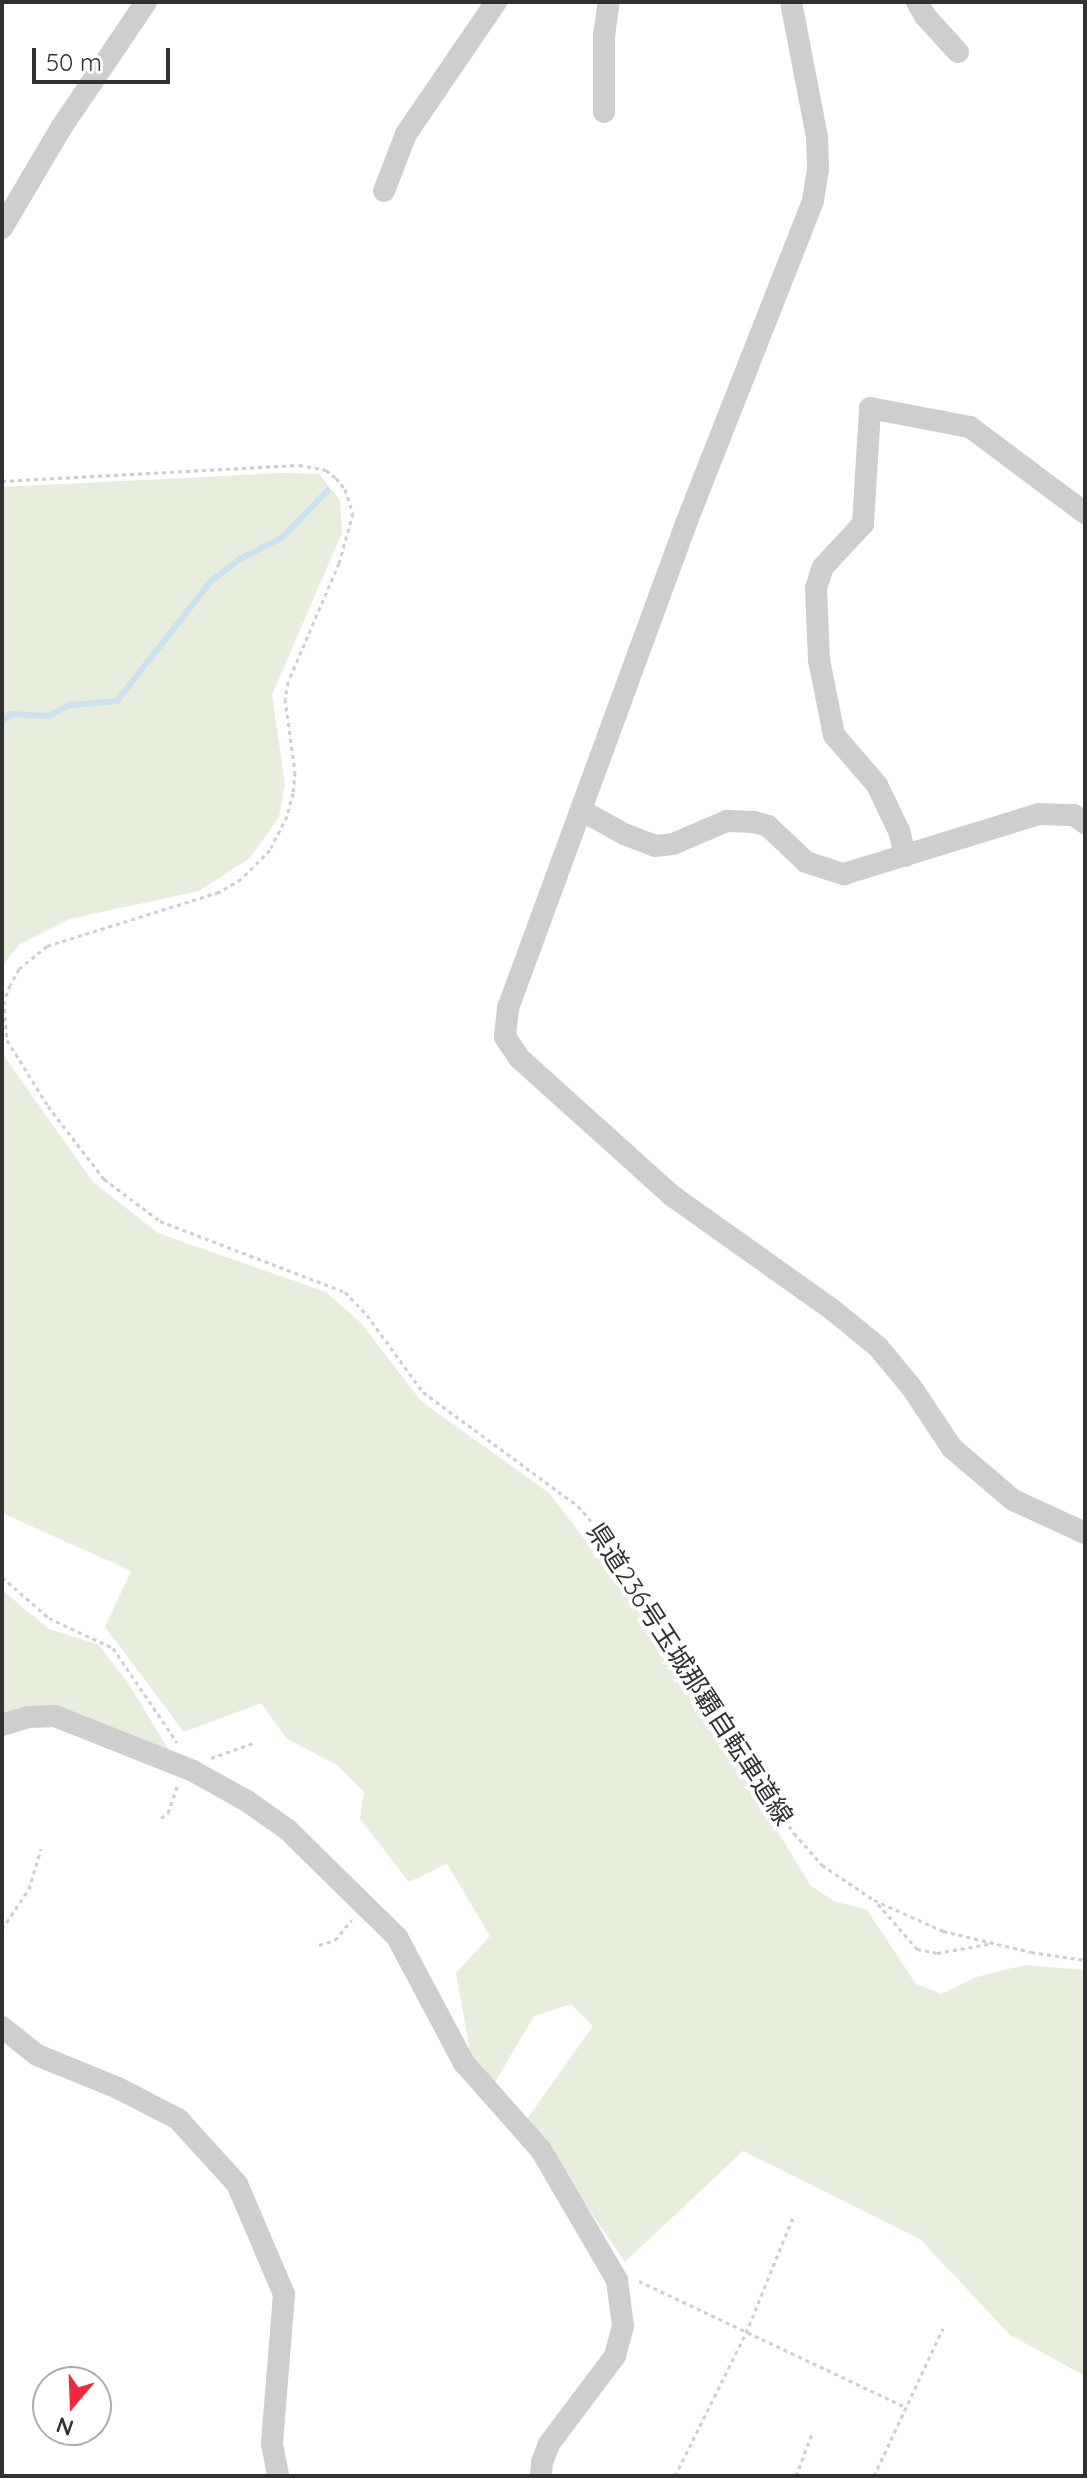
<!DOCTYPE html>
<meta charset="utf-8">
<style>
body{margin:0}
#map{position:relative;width:1087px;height:2478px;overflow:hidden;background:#fff;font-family:Quicksand,"Noto Sans JP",sans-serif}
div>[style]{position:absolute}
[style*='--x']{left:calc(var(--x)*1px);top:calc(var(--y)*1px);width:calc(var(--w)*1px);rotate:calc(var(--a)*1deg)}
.green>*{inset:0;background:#e7eede}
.stream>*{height:6px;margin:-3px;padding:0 3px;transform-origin:3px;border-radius:3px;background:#cae1ef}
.path>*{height:3px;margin-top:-1.5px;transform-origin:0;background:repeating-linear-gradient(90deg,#cecece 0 4px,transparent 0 8px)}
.minor>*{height:22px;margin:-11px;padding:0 11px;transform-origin:11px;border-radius:11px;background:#cecece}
span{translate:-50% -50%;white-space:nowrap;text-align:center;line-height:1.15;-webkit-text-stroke:8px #fff;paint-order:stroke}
.street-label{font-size:26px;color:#313131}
.frame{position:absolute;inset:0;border:4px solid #313131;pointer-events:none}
.north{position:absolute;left:32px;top:2366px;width:80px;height:80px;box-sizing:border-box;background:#fff;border:2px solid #adadad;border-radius:50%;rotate:199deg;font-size:22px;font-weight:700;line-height:32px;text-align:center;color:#313131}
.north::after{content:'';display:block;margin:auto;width:28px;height:36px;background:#f02a3b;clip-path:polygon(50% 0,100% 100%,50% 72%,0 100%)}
.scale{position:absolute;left:32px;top:48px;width:138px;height:36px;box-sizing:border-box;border:4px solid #313131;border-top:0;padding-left:10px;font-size:24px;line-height:28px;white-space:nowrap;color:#313131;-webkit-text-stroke:6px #fff;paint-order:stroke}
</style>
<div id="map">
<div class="green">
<i style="clip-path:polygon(280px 473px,319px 474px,340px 500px,342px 533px,272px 695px,285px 784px,279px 817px,250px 858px,199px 891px,69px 919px,20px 944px,2px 966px,2px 487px)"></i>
<i style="clip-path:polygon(2px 1053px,93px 1182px,158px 1233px,326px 1292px,361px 1323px,421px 1401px,549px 1493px,660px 1636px,810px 1885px,834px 1901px,867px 1910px,916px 1984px,941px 1994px,976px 1977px,1025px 1965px,1085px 1970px,1085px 2376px,1010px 2335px,920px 2239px,743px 2151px,625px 2262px,527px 2119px,593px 2026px,571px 2004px,534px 2016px,494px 2084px,471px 2057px,456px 1973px,490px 1936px,447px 1864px,409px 1882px,360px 1819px,364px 1792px,337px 1765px,287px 1739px,261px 1703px,184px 1732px,105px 1627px,131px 1571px,2px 1513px)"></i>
<i style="clip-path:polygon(2px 1590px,49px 1629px,99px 1645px,128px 1683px,172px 1755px,57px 1706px,2px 1715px)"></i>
</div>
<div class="stream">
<i style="--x:2;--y:721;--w:11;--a:-38"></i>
<i style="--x:11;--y:714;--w:37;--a:3"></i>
<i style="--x:48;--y:716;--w:25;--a:-27"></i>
<i style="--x:70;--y:705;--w:47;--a:-4.9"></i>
<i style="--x:117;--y:701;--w:152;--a:-51.9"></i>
<i style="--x:211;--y:581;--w:36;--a:-37"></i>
<i style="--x:240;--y:559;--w:48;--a:-27.1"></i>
<i style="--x:283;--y:537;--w:64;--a:-46.3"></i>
</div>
<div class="path">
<i style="--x:2;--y:481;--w:297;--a:-3.1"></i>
<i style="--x:299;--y:465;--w:27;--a:10"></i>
<i style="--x:326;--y:470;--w:13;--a:39"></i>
<i style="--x:336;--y:478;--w:14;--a:51"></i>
<i style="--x:345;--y:489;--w:25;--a:72"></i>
<i style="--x:353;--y:513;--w:52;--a:105.6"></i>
<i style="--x:339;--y:563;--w:129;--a:113.2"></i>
<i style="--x:288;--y:682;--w:17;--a:100"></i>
<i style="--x:285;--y:699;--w:74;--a:82.2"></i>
<i style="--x:295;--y:772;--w:21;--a:95"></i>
<i style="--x:293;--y:793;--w:24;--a:105"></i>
<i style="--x:287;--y:816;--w:38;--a:117"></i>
<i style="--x:270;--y:850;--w:41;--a:135"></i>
<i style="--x:241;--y:879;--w:26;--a:149"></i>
<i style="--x:219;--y:892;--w:180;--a:162.6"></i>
<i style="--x:47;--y:946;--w:36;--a:141"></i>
<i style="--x:19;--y:969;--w:18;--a:119"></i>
<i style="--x:10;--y:985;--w:17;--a:111"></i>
<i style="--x:4;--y:1001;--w:39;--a:86"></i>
<i style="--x:7;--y:1040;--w:78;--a:58.2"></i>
<i style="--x:48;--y:1106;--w:92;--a:52.5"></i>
<i style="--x:104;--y:1179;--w:70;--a:36.9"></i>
<i style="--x:160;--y:1221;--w:198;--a:21"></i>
<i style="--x:345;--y:1292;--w:32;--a:46"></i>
<i style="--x:367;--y:1315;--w:95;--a:54"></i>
<i style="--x:423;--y:1392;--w:192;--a:36.3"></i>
<i style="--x:578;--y:1506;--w:48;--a:49.3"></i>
<i style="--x:609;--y:1542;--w:345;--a:57.6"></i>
<i style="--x:794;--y:1833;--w:43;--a:48.8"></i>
<i style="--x:822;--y:1865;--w:63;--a:33.9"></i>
<i style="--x:874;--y:1900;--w:76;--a:24.2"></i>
<i style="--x:943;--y:1931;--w:90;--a:13.4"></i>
<i style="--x:1031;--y:1952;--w:55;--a:8.4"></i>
<i style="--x:2;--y:1577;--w:62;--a:41.1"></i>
<i style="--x:49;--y:1618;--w:71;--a:25.1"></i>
<i style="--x:113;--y:1648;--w:114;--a:55.8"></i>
<i style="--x:211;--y:1758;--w:45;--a:-19.7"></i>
<i style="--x:161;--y:1818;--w:9;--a:-36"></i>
<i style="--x:168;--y:1813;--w:28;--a:-71"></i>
<i style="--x:878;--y:1904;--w:60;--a:49.1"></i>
<i style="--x:917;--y:1949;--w:20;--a:11"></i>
<i style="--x:937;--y:1953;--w:52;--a:-10"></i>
<i style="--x:2;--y:1929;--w:48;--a:-56"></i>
<i style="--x:29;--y:1889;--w:42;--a:-73.3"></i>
<i style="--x:319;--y:1945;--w:17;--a:-17"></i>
<i style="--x:335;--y:1940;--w:26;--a:-50"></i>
<i style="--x:639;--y:2281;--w:295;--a:25.3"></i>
<i style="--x:675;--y:2476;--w:160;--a:-63.6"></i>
<i style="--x:746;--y:2333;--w:125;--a:-67.9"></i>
<i style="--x:796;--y:2476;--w:48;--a:-69.3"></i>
<i style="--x:874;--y:2476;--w:163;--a:-65"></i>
<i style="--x:1068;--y:2476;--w:2;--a:-63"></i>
</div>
<div class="minor">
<i style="--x:791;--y:2;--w:137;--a:79.1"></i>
<i style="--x:817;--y:137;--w:32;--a:88"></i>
<i style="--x:818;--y:169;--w:32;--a:99"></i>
<i style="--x:813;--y:201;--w:344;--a:111.5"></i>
<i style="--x:687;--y:521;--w:519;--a:110.18"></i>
<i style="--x:508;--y:1008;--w:29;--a:96"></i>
<i style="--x:505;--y:1037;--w:25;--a:56"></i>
<i style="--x:519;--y:1058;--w:205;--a:42"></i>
<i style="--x:671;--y:1195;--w:200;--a:35.4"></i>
<i style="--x:834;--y:1311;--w:57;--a:39.3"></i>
<i style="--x:878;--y:1347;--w:53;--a:50.3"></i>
<i style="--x:912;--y:1388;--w:72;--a:56.3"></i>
<i style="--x:952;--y:1448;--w:80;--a:40.4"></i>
<i style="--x:1013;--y:1500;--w:79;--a:24.6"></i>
<i style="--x:917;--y:2;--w:16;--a:60"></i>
<i style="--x:925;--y:16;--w:49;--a:47.5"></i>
<i style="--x:604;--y:112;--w:76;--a:-90"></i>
<i style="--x:604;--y:36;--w:34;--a:-82"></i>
<i style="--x:384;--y:191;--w:61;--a:-68.9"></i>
<i style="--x:406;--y:134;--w:160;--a:-55.7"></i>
<i style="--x:2;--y:228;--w:116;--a:-59.5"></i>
<i style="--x:61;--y:128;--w:152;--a:-56"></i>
<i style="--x:581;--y:810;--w:49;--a:29.2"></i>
<i style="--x:624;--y:834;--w:33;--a:21"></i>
<i style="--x:655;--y:846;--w:18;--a:-6"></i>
<i style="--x:673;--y:844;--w:59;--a:-23.1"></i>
<i style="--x:727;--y:821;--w:27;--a:2"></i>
<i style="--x:754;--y:822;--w:15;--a:16"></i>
<i style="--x:768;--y:826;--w:52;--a:43.5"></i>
<i style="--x:806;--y:862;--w:40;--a:18"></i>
<i style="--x:844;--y:874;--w:204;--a:-17.1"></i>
<i style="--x:1039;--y:814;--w:35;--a:2"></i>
<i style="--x:1074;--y:815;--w:14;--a:36"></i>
<i style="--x:905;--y:856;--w:26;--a:-103"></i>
<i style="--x:899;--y:831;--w:51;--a:-115.6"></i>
<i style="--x:877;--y:785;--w:66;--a:-130.7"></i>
<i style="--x:834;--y:735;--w:76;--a:-101.3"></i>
<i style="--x:819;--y:660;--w:72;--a:-92.4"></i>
<i style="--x:816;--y:588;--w:22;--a:-72"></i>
<i style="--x:823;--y:567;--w:59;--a:-47.1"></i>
<i style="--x:863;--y:524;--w:116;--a:-86.5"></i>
<i style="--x:870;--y:408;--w:102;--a:10.8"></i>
<i style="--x:970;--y:427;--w:144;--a:36.8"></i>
<i style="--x:2;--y:1725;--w:27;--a:-17"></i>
<i style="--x:28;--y:1717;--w:27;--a:-2"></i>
<i style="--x:55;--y:1716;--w:149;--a:21.7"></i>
<i style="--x:193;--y:1771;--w:62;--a:29.1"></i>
<i style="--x:247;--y:1801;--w:50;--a:35.3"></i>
<i style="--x:288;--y:1830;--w:153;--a:44.5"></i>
<i style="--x:397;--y:1937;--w:143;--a:62"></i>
<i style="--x:464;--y:2063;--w:116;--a:48.5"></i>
<i style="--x:541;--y:2150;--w:151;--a:59.7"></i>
<i style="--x:617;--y:2280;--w:46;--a:82.6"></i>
<i style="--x:623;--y:2326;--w:31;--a:105"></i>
<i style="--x:615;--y:2356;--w:110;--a:126.9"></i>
<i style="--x:549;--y:2444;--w:19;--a:111"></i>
<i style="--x:542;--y:2462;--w:14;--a:94"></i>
<i style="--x:2;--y:2027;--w:45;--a:38.7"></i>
<i style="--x:37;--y:2055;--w:87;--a:22.2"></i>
<i style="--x:118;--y:2088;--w:68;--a:27.3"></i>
<i style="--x:178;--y:2119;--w:88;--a:47.8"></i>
<i style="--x:237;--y:2184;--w:120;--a:66.9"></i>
<i style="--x:284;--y:2294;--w:150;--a:94.6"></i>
<i style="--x:272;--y:2444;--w:33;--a:79"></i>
</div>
<div class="street-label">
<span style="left:690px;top:1674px;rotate:57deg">県道236号玉城那覇自転車道線</span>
</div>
<div class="frame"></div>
<div class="north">N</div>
<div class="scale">50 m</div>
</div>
